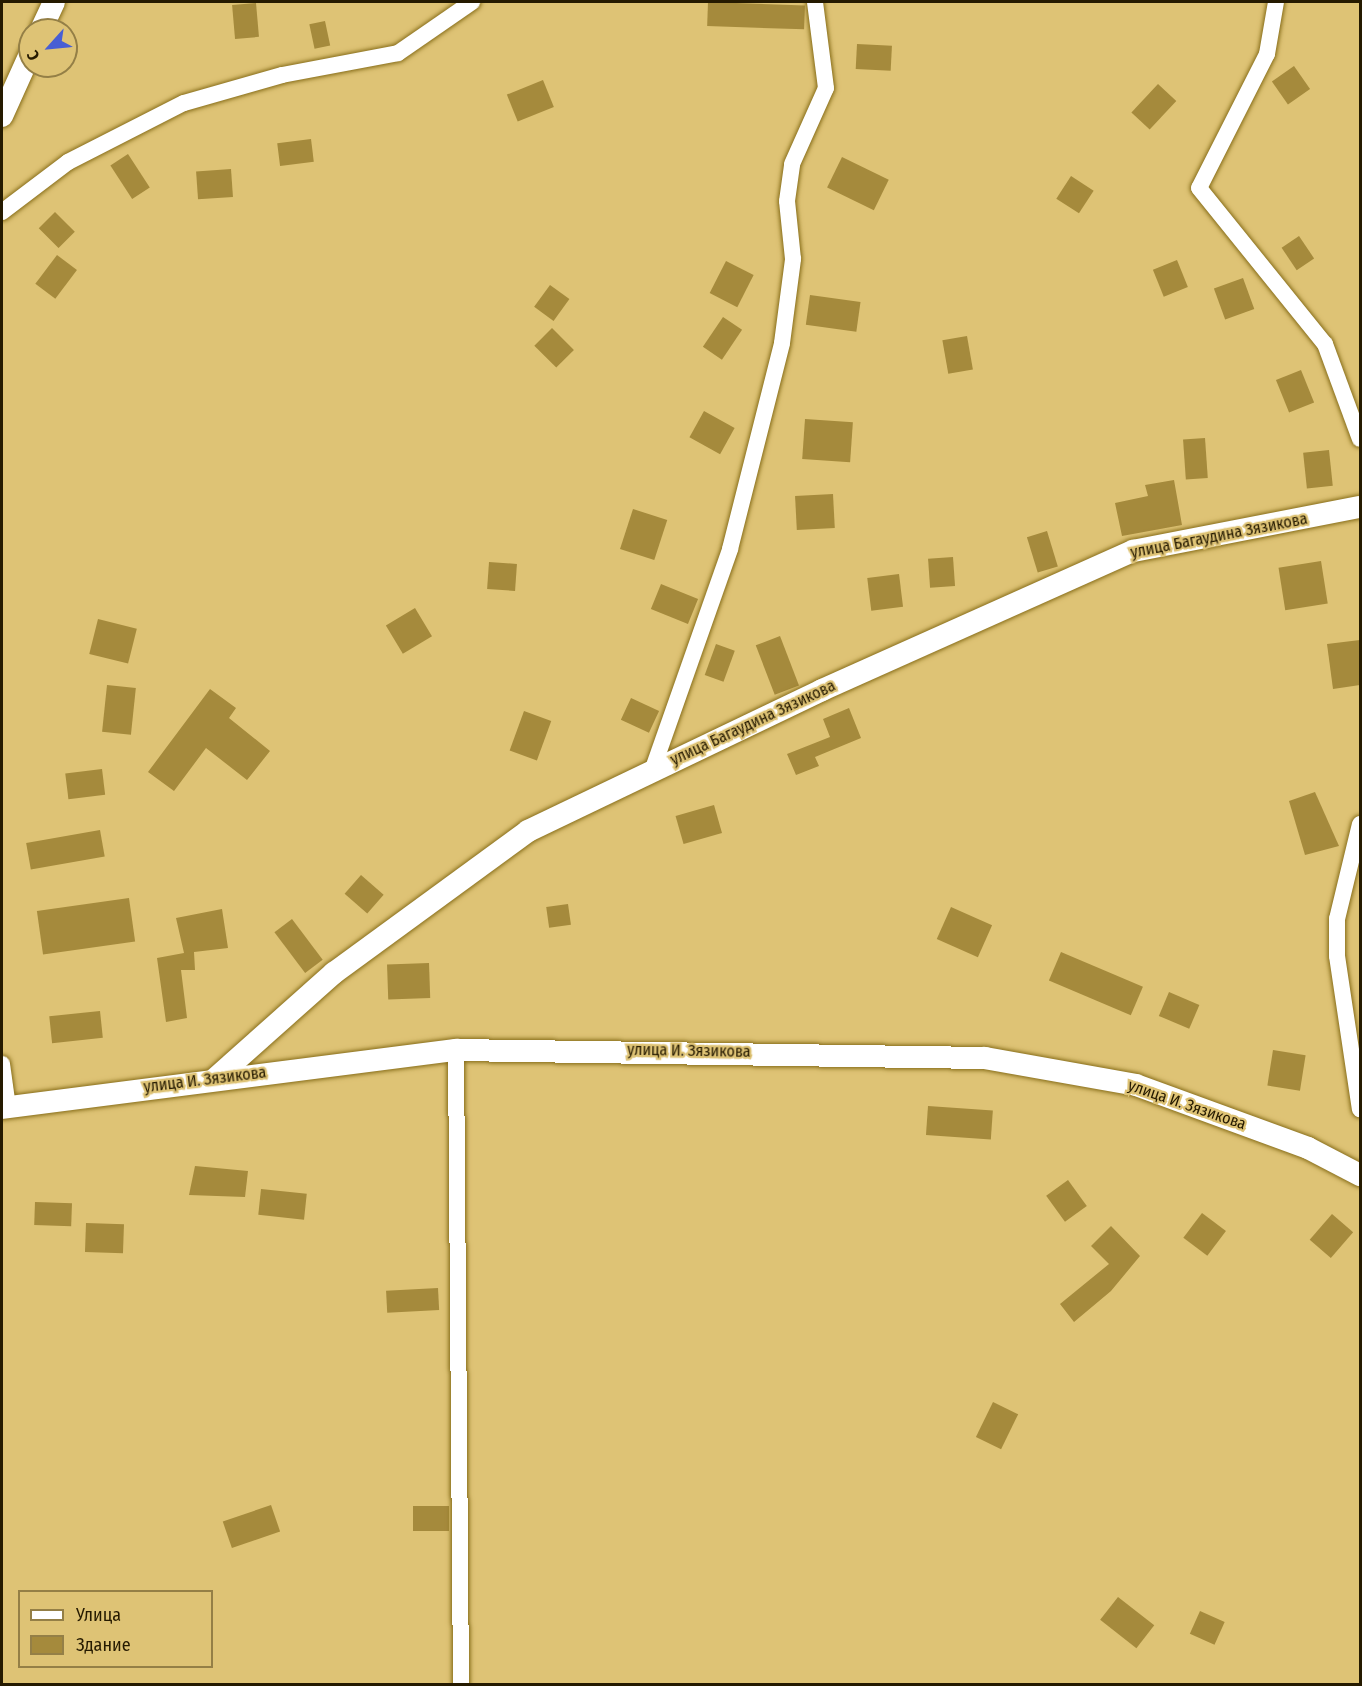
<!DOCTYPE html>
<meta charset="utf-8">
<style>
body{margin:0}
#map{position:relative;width:1362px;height:1686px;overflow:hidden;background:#dec375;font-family:"Fira Sans Condensed",sans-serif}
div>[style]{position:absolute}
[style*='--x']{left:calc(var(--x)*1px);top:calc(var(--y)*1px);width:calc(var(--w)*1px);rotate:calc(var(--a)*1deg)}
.building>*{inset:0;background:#a58a3c;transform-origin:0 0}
.roads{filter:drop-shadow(0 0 2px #886e1a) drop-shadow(0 0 2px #886e1a)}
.street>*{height:16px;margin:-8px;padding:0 8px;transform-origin:8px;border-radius:8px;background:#fff}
.secondary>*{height:22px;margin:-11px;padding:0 11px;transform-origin:11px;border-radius:11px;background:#fff}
span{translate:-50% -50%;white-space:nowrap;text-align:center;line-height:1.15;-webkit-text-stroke:4.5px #dec375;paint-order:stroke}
.street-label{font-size:16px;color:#251a00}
.frame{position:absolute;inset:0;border:3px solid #251a00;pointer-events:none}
.legend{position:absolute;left:18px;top:1590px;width:195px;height:78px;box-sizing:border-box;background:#dec375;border:2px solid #947f46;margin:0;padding:8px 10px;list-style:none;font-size:18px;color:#251a00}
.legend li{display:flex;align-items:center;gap:12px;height:30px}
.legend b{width:30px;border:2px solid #947f46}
.north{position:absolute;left:18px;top:18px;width:60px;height:60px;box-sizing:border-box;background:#dec375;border:2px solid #947f46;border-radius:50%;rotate:243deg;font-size:16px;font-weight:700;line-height:24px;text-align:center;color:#251a00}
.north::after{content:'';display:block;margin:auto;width:21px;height:27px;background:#485fd4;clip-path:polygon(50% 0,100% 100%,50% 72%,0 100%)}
</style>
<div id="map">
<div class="building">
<i style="left:708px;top:2px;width:97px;height:24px;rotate:2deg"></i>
<i style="left:256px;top:3px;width:34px;height:24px;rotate:85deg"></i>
<i style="left:325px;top:21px;width:25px;height:16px;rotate:78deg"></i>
<i style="left:857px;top:44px;width:35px;height:25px;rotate:3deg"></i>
<i style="left:1294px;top:66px;width:28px;height:27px;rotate:55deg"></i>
<i style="left:543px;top:80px;width:29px;height:39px;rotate:68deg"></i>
<i style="left:1158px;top:84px;width:25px;height:39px;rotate:43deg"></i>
<i style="left:311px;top:139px;width:23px;height:34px;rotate:83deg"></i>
<i style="left:128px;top:154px;width:40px;height:21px;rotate:57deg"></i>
<i style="left:842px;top:157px;width:52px;height:34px;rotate:26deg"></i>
<i style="left:231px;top:169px;width:28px;height:35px;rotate:86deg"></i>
<i style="left:1071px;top:176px;width:27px;height:27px;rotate:33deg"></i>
<i style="left:55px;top:212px;width:28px;height:23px;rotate:45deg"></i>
<i style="left:1299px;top:236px;width:27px;height:21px;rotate:56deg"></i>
<i style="left:57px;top:255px;width:25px;height:36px;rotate:37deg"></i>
<i style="left:1177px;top:260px;width:29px;height:26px;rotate:68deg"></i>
<i style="left:726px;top:261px;width:31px;height:36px;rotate:27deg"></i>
<i style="left:1243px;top:278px;width:33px;height:31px;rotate:70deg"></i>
<i style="left:550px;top:285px;width:24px;height:27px;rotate:36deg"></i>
<i style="left:810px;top:295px;width:51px;height:30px;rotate:8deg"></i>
<i style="left:723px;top:317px;width:23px;height:36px;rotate:34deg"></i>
<i style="left:552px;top:328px;width:31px;height:25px;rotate:45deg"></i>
<i style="left:967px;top:336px;width:34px;height:25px;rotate:80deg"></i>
<i style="left:1301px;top:370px;width:35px;height:27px;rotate:68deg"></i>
<i style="left:704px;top:411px;width:35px;height:30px;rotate:29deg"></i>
<i style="left:805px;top:419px;width:48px;height:40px;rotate:4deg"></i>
<i style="left:1205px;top:438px;width:40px;height:22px;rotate:86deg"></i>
<i style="left:1329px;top:450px;width:36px;height:26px;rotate:84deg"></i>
<i style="clip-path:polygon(1174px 480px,1182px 525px,1122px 536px,1115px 503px,1148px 496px,1145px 485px)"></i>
<i style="left:833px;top:494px;width:34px;height:38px;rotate:87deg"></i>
<i style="left:633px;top:509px;width:36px;height:42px;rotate:18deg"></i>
<i style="left:1047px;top:531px;width:37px;height:21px;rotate:73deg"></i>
<i style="left:953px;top:557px;width:29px;height:25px;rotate:86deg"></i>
<i style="left:1321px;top:561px;width:43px;height:43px;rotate:81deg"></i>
<i style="left:489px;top:562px;width:28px;height:27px;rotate:4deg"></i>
<i style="left:899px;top:574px;width:33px;height:32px;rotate:83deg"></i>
<i style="left:661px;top:584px;width:40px;height:27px;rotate:22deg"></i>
<i style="left:415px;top:608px;width:33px;height:34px;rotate:59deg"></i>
<i style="left:98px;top:619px;width:40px;height:36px;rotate:14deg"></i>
<i style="left:780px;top:636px;width:53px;height:26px;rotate:69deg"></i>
<i style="clip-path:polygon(1360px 640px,1360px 685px,1333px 689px,1327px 644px)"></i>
<i style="left:716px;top:644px;width:20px;height:33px;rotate:20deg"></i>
<i style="left:107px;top:685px;width:29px;height:47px;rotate:6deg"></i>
<i style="clip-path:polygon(210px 689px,236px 708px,229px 718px,270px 751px,247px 780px,206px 748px,174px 791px,148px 772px)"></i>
<i style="left:631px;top:698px;width:31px;height:24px;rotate:25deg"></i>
<i style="clip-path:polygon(849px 708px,861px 738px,815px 757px,819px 766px,796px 775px,787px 754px,830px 737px,823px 719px)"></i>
<i style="left:524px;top:711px;width:29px;height:42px;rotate:20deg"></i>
<i style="left:102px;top:769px;width:26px;height:37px;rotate:83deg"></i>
<i style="clip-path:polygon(1315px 792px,1339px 846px,1305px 855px,1289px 801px)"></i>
<i style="left:714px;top:805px;width:29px;height:40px;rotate:74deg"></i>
<i style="left:100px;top:830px;width:27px;height:75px;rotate:80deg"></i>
<i style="left:361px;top:875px;width:30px;height:25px;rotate:41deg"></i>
<i style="left:129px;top:898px;width:44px;height:93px;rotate:82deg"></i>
<i style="left:568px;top:904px;width:21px;height:22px;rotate:82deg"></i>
<i style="left:951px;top:907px;width:45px;height:35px;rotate:24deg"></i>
<i style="clip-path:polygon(222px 909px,228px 948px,194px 952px,195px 970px,181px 970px,187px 1018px,166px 1022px,157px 958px,184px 953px,176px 918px)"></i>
<i style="left:292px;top:919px;width:51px;height:22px;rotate:53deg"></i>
<i style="left:1061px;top:952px;width:89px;height:31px;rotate:23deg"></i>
<i style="left:429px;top:963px;width:35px;height:42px;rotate:88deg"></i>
<i style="left:1169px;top:992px;width:33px;height:26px;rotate:23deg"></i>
<i style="left:100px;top:1011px;width:27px;height:51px;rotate:84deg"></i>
<i style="left:1273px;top:1050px;width:33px;height:36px;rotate:9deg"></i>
<i style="left:928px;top:1106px;width:65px;height:29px;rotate:4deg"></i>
<i style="clip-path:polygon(195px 1166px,248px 1171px,245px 1197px,189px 1195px)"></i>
<i style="left:1068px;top:1180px;width:32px;height:27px;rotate:54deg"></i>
<i style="left:261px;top:1189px;width:46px;height:26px;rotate:6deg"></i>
<i style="left:35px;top:1202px;width:37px;height:23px;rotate:2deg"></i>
<i style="left:1202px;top:1213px;width:30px;height:31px;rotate:37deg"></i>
<i style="left:1332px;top:1214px;width:28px;height:34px;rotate:41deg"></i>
<i style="left:86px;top:1223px;width:38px;height:29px;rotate:2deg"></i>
<i style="clip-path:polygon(1111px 1226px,1140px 1256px,1111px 1291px,1074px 1322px,1060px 1304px,1109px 1264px,1091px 1246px)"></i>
<i style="left:438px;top:1288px;width:22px;height:52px;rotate:87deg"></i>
<i style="left:993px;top:1402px;width:28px;height:39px;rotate:26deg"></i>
<i style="left:271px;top:1505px;width:28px;height:51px;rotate:71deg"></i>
<i style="left:449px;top:1506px;width:25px;height:36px;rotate:90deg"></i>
<i style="left:1118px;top:1597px;width:46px;height:29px;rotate:38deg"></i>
<i style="left:1200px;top:1611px;width:27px;height:25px;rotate:24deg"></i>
</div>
<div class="roads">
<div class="street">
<i style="--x:1276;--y:2;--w:53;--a:99.8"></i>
<i style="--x:1267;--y:54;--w:150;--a:116.9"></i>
<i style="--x:1199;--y:188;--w:201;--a:51.1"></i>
<i style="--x:1325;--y:344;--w:101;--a:69.8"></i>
<i style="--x:2;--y:212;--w:83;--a:-37.1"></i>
<i style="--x:68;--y:162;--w:130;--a:-27"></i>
<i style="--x:184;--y:103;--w:102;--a:-15.9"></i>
<i style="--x:282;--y:75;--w:118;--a:-10.7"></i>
<i style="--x:398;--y:53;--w:90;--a:-34.6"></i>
<i style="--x:652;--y:771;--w:235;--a:-70.6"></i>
<i style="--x:730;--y:549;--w:212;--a:-75.8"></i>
<i style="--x:782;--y:343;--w:85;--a:-82.5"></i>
<i style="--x:793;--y:259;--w:58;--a:-95.9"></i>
<i style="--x:787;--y:201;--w:37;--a:-82"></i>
<i style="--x:792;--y:164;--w:83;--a:-65.9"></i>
<i style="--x:826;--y:88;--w:87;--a:-97.3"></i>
<i style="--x:1360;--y:824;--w:98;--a:103.6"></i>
<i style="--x:1337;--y:919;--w:37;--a:90"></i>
<i style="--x:1337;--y:956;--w:155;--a:81.5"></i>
<i style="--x:456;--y:1050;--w:634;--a:89.55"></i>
<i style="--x:2;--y:1064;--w:43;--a:82.1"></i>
</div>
<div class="secondary">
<i style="--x:41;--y:30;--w:31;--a:-65"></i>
<i style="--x:2;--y:116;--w:68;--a:-65.7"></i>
<i style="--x:216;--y:1078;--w:158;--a:-41.7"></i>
<i style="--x:334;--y:973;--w:240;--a:-36.2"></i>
<i style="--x:528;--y:831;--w:326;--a:-25.6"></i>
<i style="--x:822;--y:690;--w:341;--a:-24.1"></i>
<i style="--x:1133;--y:551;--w:231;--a:-11"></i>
<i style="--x:2;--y:1108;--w:458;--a:-7.3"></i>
<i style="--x:456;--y:1050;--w:529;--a:0.87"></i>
<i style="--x:985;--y:1058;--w:153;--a:10.1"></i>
<i style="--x:1136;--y:1085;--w:183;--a:20.1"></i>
<i style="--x:1308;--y:1148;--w:59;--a:27.4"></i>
</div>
</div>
<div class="street-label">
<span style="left:1219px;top:536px;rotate:-11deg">улица Багаудина Зязикова</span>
<span style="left:753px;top:723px;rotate:-25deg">улица Багаудина Зязикова</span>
<span style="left:689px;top:1051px;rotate:1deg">улица И. Зязикова</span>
<span style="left:205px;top:1080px;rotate:-7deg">улица И. Зязикова</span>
<span style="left:1187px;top:1105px;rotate:19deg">улица И. Зязикова</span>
</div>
<div class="frame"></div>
<ul class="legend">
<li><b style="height:8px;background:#fff"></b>Улица</li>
<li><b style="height:16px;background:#a58a3c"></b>Здание</li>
</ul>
<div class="north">С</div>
</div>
